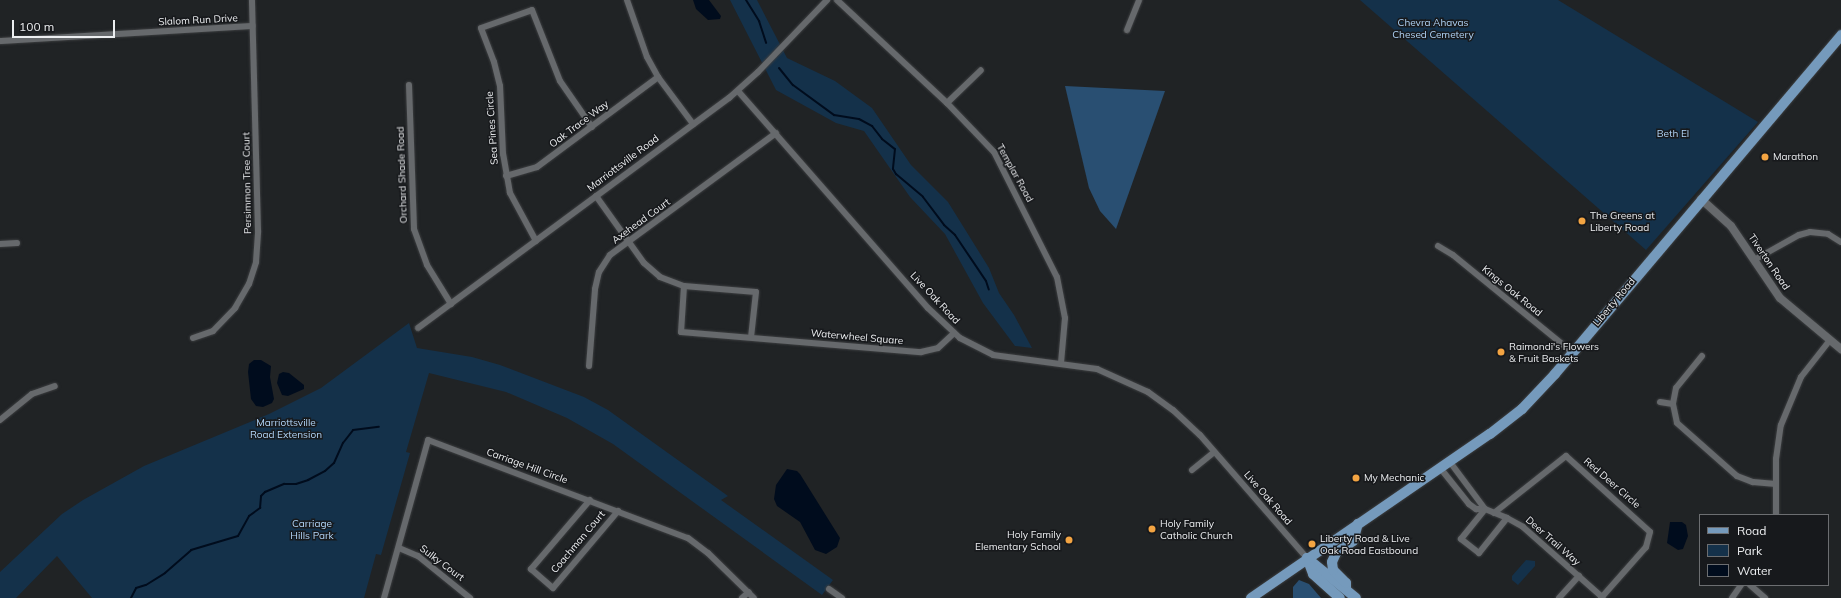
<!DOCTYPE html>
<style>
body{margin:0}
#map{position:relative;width:1841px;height:598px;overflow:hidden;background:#202325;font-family:Mulish,sans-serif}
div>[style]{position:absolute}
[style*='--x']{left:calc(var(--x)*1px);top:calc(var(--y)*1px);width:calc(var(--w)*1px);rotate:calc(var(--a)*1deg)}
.green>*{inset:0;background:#14314a}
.forest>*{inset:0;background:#294f72}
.water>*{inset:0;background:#000c1d}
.stream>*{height:2px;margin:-1px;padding:0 1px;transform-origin:1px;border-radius:1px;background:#000c1d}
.roads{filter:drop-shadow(0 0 1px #3c3e40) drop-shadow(0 0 1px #3c3e40)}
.minor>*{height:6px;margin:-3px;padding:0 3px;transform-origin:3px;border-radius:3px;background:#66696c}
.tertiary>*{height:8px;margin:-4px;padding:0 4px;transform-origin:4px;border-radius:4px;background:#66696c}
.primary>*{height:10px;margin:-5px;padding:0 5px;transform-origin:5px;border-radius:5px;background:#759abc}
.dots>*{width:11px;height:11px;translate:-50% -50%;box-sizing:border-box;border:2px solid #17191c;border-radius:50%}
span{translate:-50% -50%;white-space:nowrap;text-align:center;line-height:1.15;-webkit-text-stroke:3px #17191c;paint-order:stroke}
.street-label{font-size:10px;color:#eceef0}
.park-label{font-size:10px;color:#b2d6f9}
.poi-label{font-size:10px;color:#eceef0}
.left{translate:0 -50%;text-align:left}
.right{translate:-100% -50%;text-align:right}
.legend{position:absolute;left:1699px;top:514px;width:130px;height:72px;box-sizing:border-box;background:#17191c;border:1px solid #6c6e71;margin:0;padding:5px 7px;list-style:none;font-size:12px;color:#eceef0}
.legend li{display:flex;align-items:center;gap:8px;height:20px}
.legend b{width:20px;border:1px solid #6c6e71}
.scale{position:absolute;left:12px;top:20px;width:103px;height:18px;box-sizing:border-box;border:2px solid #eceef0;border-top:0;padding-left:5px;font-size:12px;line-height:14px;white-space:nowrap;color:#eceef0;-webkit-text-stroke:3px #17191c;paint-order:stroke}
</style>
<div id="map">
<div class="green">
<i style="clip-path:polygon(730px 0,757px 0,787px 58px,835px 81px,872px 108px,911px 165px,948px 202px,989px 268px,999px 293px,1014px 315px,1032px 348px,1015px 346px,983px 303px,945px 234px,910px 197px,864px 131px,836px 123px,776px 90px)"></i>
<i style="clip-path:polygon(1360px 0,1558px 0,1758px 122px,1646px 250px)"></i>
<i style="clip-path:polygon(409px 323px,417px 348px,472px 357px,500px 365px,584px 397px,608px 410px,728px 496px,721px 500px,833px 580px,822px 595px,613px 444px,567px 418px,506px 392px,429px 373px,406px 452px,410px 453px,381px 555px,376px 554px,364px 598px,92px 598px,57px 556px,16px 598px,0 598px,0 572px,62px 514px,83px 500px,144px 466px,269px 414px,321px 388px)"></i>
<i style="clip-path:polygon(1526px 560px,1535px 561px,1535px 566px,1518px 585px,1512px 580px,1512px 576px)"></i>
</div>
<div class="forest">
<i style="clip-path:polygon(1065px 86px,1165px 91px,1116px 229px,1100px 211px,1089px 188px)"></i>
<i style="clip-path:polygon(1299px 580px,1309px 584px,1321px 598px,1293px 598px,1293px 587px)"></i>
</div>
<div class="water">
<i style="clip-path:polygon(693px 0,709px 0,721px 16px,720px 19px,708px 20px,696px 9px)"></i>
<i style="clip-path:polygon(254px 360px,261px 360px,271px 366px,270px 377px,274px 399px,272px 403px,263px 407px,256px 406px,251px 399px,248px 372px,249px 364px)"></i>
<i style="clip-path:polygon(283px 372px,289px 373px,304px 385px,304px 389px,288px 396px,282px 395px,277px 383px,279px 374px)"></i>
<i style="clip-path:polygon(787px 469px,797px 471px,800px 474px,840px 538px,837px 547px,826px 554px,815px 550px,800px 522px,777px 506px,774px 499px,776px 485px)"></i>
<i style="clip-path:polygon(1670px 522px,1682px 522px,1686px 525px,1688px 536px,1683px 549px,1678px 550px,1667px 543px)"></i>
</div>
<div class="stream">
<i style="--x:746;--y:0;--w:25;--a:58"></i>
<i style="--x:759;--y:21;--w:23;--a:72"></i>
<i style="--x:779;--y:68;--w:22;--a:51"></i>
<i style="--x:793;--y:85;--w:51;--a:36.2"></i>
<i style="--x:834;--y:115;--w:25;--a:9"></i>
<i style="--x:859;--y:119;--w:15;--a:28"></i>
<i style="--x:872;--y:126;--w:16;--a:52"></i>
<i style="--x:882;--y:139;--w:16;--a:38"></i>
<i style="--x:895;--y:149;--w:20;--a:96"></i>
<i style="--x:893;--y:169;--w:6;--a:59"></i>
<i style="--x:896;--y:174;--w:35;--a:40"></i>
<i style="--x:923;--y:197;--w:35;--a:53"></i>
<i style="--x:944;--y:225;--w:15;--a:42"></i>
<i style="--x:955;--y:235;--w:55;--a:56"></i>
<i style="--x:986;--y:281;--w:9;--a:72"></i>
<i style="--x:131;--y:598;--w:11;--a:-63"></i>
<i style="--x:136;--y:588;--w:10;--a:-17"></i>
<i style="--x:146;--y:585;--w:22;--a:-32"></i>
<i style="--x:165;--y:573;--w:35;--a:-41"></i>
<i style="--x:191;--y:550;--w:49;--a:-16.6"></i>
<i style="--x:238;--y:536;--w:23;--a:-61"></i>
<i style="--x:249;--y:516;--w:14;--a:-36"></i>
<i style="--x:260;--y:508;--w:12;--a:-85"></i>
<i style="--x:261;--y:496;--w:6;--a:-45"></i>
<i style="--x:265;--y:492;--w:21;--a:-23"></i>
<i style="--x:284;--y:484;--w:12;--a:0"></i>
<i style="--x:296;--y:484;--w:13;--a:-18"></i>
<i style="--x:308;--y:480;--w:19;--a:-28"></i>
<i style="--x:325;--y:471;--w:12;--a:-42"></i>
<i style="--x:334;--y:463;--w:22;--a:-66"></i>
<i style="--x:343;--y:443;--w:16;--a:-52"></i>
<i style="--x:353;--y:430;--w:26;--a:-7"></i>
</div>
<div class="roads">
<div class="minor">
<i style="--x:627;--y:0;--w:60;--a:70.7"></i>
<i style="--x:647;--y:57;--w:23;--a:61"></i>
<i style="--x:658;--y:77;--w:59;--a:53.3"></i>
<i style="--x:837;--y:0;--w:151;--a:43.1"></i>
<i style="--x:947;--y:103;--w:68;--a:46.2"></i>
<i style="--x:994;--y:152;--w:140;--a:63.3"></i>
<i style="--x:1057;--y:277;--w:42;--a:79"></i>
<i style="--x:1065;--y:318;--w:45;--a:95.1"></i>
<i style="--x:1127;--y:30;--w:32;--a:-68"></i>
<i style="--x:0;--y:41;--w:253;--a:-3.4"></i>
<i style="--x:409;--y:85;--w:144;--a:88"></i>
<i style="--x:414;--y:229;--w:38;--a:70"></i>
<i style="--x:427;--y:265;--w:46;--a:58.4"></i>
<i style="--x:738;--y:91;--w:288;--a:48.8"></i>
<i style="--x:928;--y:308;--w:44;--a:43.2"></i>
<i style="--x:960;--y:338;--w:37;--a:27"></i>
<i style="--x:993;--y:355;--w:105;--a:7.7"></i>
<i style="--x:1097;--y:369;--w:56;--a:24.3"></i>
<i style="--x:1148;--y:392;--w:31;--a:36"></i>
<i style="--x:1173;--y:410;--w:37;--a:43"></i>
<i style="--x:1200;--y:435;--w:163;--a:49"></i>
<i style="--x:947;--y:103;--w:47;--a:-44.1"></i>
<i style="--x:506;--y:176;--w:32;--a:-16"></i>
<i style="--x:537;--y:167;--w:151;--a:-36.6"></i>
<i style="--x:596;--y:196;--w:82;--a:54.4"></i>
<i style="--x:644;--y:263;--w:21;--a:41"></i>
<i style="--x:660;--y:277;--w:26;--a:21"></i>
<i style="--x:684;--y:286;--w:72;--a:4.8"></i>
<i style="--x:756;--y:292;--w:45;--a:96.3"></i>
<i style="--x:536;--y:241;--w:55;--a:-118.4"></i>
<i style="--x:510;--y:193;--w:40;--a:-100"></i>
<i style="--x:503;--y:154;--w:68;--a:-92.5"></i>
<i style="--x:500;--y:86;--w:25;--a:-104"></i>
<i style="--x:494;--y:62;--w:36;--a:-111"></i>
<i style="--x:481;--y:28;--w:54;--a:-19.4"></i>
<i style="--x:532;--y:10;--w:76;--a:68.5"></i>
<i style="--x:560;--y:81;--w:56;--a:55.2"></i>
<i style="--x:0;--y:244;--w:17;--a:-3"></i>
<i style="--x:1438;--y:246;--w:17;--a:31"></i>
<i style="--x:1453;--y:255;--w:154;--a:39.2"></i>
<i style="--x:1754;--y:260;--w:51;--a:-29.1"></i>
<i style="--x:1799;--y:235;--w:11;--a:-15"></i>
<i style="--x:1810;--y:232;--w:18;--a:6"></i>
<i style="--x:1828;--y:234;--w:15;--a:32"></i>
<i style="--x:684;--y:286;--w:46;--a:93.7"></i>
<i style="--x:681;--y:332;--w:241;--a:4.8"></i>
<i style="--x:921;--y:352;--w:17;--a:-13"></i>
<i style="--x:938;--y:348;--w:22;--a:-43"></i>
<i style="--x:418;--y:328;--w:387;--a:-36.5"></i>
<i style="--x:729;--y:98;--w:39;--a:-42"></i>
<i style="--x:758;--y:72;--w:100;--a:-46.2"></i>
<i style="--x:193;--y:338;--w:21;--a:-19"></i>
<i style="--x:213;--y:331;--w:32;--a:-46"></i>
<i style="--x:235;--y:308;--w:28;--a:-60"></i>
<i style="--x:249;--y:284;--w:23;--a:-72"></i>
<i style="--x:256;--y:262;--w:31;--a:-86"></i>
<i style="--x:258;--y:231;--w:231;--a:-91.5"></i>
<i style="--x:1702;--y:356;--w:41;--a:129.1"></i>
<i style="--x:1676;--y:388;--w:16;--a:101"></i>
<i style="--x:1673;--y:404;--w:19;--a:78"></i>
<i style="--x:1677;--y:423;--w:80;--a:41.5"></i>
<i style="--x:1737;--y:476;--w:17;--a:21"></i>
<i style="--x:1753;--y:482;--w:23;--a:5"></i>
<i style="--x:589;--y:366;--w:77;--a:-85.5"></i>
<i style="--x:595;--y:289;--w:17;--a:-77"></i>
<i style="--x:599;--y:272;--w:20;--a:-57"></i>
<i style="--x:610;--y:255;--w:206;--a:-36.3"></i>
<i style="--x:1660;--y:402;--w:13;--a:9"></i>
<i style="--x:0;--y:420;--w:41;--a:-39.1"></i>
<i style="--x:32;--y:394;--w:24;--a:-19"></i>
<i style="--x:1441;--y:469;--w:45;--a:51.3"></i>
<i style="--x:1469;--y:504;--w:9;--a:36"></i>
<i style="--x:1476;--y:509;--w:9;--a:0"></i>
<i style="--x:1485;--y:509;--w:59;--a:-126.7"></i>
<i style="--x:1192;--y:470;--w:28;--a:-39"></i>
<i style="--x:590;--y:500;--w:91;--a:130.5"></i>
<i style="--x:531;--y:569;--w:29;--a:41"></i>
<i style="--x:553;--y:588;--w:101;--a:-49.8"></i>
<i style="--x:1494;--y:513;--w:92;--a:-38.4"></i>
<i style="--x:1566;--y:456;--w:113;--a:42.1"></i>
<i style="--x:1650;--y:532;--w:16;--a:105"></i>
<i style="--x:1646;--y:547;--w:68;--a:131.4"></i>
<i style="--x:1776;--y:515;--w:56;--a:-90"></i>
<i style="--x:1776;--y:459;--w:34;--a:-82"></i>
<i style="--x:1781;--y:425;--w:52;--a:-67.4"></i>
<i style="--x:1801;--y:377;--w:47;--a:-51.9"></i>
<i style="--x:1507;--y:518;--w:45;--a:128.7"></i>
<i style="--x:1479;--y:553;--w:23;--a:-142"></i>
<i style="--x:1461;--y:539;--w:38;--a:-51"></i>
<i style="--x:1485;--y:509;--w:24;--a:22"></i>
<i style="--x:1507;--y:518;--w:18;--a:29"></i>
<i style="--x:1523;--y:527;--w:106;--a:41.5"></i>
<i style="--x:399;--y:548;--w:21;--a:23"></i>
<i style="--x:418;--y:556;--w:67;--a:38.9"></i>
<i style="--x:1750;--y:585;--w:20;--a:41"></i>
<i style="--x:829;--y:589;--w:16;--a:35"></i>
<i style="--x:384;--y:598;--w:164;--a:-74.4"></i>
<i style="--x:428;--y:440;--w:278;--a:20.7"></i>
<i style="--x:688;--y:538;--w:25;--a:37"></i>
<i style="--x:708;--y:553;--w:64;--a:44.4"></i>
<i style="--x:742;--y:598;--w:9;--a:-41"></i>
<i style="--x:1559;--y:598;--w:30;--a:-48"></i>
<i style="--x:1732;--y:598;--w:16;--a:-55"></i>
</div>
<div class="tertiary">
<i style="--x:1701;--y:199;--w:40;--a:42"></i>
<i style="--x:1731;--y:226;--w:87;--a:55.8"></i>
<i style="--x:1780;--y:298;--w:80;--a:39.9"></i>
</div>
<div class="primary">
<i style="--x:1307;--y:558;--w:63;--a:39.2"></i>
<i style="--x:1307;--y:558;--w:17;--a:69"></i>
<i style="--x:1313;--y:574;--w:36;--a:42"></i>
<i style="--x:1346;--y:589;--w:6;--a:-90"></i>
<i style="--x:1346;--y:583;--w:18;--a:-135"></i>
<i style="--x:1333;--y:570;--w:8;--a:-97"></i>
<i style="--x:1332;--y:562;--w:10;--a:-66"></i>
<i style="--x:1336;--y:553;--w:21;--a:-35"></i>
<i style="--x:1353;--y:541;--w:18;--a:-74"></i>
<i style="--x:1251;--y:598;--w:290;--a:-34.5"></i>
<i style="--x:1490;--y:434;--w:41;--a:-38"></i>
<i style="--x:1522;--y:409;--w:48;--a:-46.7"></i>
<i style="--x:1555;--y:374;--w:444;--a:-49.8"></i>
</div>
</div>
<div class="dots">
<i style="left:1765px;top:157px;background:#f3a442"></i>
<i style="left:1582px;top:221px;background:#f3a442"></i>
<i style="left:1501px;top:352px;background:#f3a442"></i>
<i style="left:1356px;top:478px;background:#f3a442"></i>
<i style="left:1152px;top:529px;background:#f3a442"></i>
<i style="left:1069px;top:540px;background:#f3a442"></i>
<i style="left:1312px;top:544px;background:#f3a442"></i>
</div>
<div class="street-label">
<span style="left:198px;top:20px;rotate:-3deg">Slalom Run Drive</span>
<span style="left:579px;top:124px;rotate:-37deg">Oak Trace Way</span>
<span style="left:492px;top:128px;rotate:-94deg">Sea Pines Circle</span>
<span style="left:623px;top:163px;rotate:-37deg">Marriottsville Road</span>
<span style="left:1015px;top:173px;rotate:61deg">Templar Road</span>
<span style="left:402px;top:175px;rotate:-92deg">Orchard Shade Road</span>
<span style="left:247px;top:183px;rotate:-91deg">Persimmon Tree Court</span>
<span style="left:641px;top:221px;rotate:-36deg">Axehead Court</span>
<span style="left:1769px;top:262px;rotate:56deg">Tiverton Road</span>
<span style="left:1512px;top:291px;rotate:39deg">Kings Oak Road</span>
<span style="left:935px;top:298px;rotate:47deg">Live Oak Road</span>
<span style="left:1614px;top:302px;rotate:-50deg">Liberty Road</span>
<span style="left:857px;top:337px;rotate:5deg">Waterwheel Square</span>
<span style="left:527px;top:466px;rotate:20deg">Carriage Hill Circle</span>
<span style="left:1612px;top:483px;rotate:41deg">Red Deer Circle</span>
<span style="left:1268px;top:498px;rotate:49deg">Live Oak Road</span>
<span style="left:1553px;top:541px;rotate:41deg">Deer Trail Way</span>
<span style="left:578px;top:542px;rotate:-50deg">Coachman Court</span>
<span style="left:442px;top:563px;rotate:37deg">Sulky Court</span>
</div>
<div class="park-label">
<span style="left:1433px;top:28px">Chevra Ahavas<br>Chesed Cemetery</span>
<span style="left:1673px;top:134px">Beth El</span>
<span style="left:286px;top:428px">Marriottsville<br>Road Extension</span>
<span style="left:312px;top:529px">Carriage<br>Hills Park</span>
</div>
<div class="poi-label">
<span class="left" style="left:1773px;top:157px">Marathon</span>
<span class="left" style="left:1590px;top:221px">The Greens at<br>Liberty Road</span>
<span class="left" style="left:1509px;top:352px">Raimondi's Flowers<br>&amp; Fruit Baskets</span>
<span class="left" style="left:1364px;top:478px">My Mechanic</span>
<span class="left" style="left:1160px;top:529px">Holy Family<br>Catholic Church</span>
<span class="right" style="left:1061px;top:540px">Holy Family<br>Elementary School</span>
<span class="left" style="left:1320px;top:544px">Liberty Road &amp; Live<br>Oak Road Eastbound</span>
</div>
<ul class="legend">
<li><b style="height:5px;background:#759abc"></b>Road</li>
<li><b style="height:11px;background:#14314a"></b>Park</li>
<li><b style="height:11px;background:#000c1d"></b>Water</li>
</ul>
<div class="scale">100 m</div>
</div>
